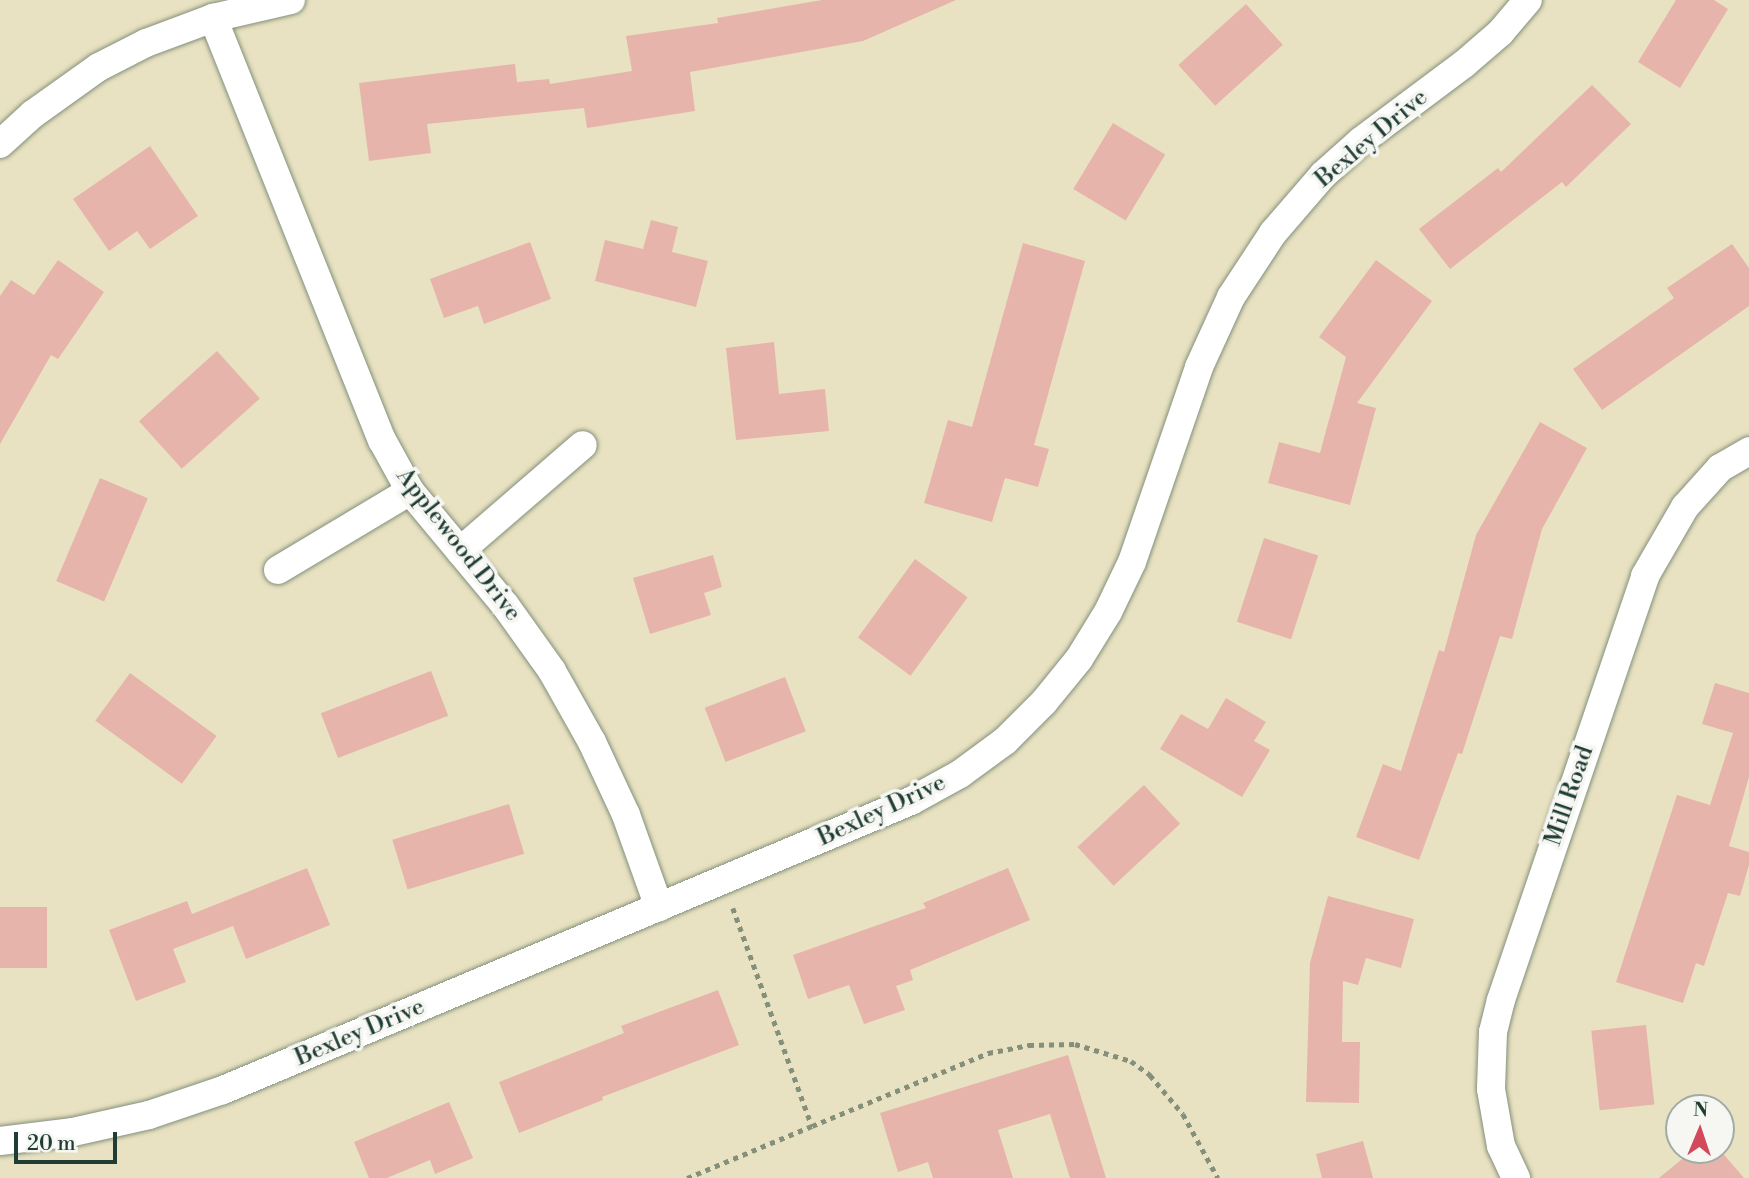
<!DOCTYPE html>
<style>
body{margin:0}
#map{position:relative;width:1749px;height:1178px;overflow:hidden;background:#e8e2c2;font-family:"Libre Bodoni",serif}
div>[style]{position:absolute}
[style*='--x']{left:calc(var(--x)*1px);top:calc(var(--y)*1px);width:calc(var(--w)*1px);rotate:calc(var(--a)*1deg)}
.building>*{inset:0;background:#e7b4ab;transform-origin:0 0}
.path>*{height:4.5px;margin-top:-2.25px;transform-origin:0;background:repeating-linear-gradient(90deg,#84907b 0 5px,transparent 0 10px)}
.roads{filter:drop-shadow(0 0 2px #84907b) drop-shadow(0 0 2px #84907b)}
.minor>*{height:28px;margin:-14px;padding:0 14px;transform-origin:14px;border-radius:14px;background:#fff}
span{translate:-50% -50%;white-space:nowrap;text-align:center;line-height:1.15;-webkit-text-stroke:7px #f6f6f2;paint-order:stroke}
.street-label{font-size:24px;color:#1f3d34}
.north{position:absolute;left:1665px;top:1094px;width:70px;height:70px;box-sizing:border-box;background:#f6f6f2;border:2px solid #a0aca6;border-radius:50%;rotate:2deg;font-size:19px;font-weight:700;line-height:28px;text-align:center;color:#1f3d34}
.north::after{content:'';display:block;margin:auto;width:24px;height:32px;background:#d1495b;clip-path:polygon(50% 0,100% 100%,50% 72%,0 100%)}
.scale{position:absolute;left:14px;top:1132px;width:103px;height:32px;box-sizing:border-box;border:4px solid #1f3d34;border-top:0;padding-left:9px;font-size:21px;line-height:24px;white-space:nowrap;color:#1f3d34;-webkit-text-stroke:5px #f6f6f2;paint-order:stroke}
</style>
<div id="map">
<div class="building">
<i style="clip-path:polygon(822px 0,956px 0,863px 41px,690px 72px,695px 111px,587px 128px,584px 108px,427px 124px,431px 153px,369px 161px,359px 83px,515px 64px,517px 82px,549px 79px,550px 84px,632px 71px,626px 36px,718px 23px,717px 18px)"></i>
<i style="clip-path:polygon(1676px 0,1714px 0,1728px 9px,1680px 88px,1638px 62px)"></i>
<i style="left:1246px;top:4px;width:55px;height:91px;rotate:48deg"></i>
<i style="clip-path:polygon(1592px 85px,1631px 124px,1566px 187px,1562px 182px,1450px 269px,1419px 229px,1498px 168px,1501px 172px)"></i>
<i style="left:1113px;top:123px;width:61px;height:77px;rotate:31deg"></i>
<i style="clip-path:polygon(150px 146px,198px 216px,150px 249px,137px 231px,109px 251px,73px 199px)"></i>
<i style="clip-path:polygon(651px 220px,678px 227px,672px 252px,708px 261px,696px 307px,595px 281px,605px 240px,643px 249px)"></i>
<i style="clip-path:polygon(530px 242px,551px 299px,484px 324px,478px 306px,444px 318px,430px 279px)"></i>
<i style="clip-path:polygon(1023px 243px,1085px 261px,1034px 445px,1049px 449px,1038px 487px,1005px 478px,992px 522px,924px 503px,948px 420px,972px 427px)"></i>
<i style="clip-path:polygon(1732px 244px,1749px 268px,1749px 306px,1602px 410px,1573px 369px,1674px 298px,1667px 288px)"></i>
<i style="clip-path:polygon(58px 260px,104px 292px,58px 359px,51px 355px,0 444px,0 296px,11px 280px,34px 295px)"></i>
<i style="clip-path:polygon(1376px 260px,1432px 301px,1357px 403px,1376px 408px,1350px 505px,1268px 483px,1279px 442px,1320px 453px,1346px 357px,1319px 337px)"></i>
<i style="clip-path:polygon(774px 342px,779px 394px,825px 389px,829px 431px,736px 440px,726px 348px)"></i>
<i style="left:217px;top:351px;width:64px;height:105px;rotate:48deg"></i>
<i style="clip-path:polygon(1540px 422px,1587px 448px,1542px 529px,1512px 639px,1500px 636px,1462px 754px,1458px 753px,1419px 860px,1356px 837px,1383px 764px,1401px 771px,1439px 650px,1444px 652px,1476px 535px)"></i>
<i style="left:100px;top:478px;width:52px;height:112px;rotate:23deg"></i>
<i style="left:1264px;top:538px;width:57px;height:88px;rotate:18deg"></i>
<i style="clip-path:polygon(713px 555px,722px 587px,704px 593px,711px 615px,650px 634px,633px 578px)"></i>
<i style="left:915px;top:559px;width:65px;height:97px;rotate:36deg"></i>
<i style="left:431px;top:671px;width:48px;height:118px;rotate:69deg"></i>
<i style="left:130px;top:673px;width:107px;height:59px;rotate:36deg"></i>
<i style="left:785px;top:677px;width:58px;height:86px;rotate:69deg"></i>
<i style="clip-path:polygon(1715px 683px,1749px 693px,1749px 777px,1729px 846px,1749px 852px,1749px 865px,1740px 896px,1728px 893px,1704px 966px,1696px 963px,1683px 1003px,1616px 982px,1677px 795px,1710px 805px,1733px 733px,1702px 724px)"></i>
<i style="clip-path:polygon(1226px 698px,1266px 722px,1254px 741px,1270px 750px,1242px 797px,1160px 749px,1181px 714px,1208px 729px)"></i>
<i style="left:1144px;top:785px;width:53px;height:91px;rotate:47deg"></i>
<i style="left:509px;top:804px;width:52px;height:122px;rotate:73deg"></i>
<i style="clip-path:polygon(307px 868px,330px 925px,246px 959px,233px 926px,173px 949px,186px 982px,136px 1001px,109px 930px,187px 901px,192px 914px)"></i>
<i style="clip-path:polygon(1008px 868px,1030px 920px,910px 970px,913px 980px,896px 986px,905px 1010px,864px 1024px,849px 985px,808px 999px,793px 955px,926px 908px,923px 903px)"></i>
<i style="clip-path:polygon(1328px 896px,1414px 919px,1401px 968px,1366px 958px,1358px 985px,1343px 981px,1342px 1042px,1360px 1042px,1359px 1103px,1306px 1102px,1310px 963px)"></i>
<i style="left:0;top:907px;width:47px;height:61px"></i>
<i style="clip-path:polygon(718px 990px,739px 1045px,602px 1097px,603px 1100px,519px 1133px,499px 1082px,624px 1033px,621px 1026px)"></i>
<i style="left:1646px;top:1025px;width:80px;height:55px;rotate:84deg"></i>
<i style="clip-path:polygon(1068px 1055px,1106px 1178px,1070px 1178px,1050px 1114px,998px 1130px,1013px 1178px,933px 1178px,928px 1162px,898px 1172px,880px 1113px)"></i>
<i style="clip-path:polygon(449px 1102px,473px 1158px,435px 1174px,430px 1160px,387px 1178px,369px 1178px,354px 1142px)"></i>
<i style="clip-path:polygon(1363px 1141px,1373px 1178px,1322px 1178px,1316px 1154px)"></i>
<i style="clip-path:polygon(1693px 1150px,1720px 1150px,1744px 1178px,1659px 1178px)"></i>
</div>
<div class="path">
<i style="--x:733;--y:908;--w:232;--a:70.1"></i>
<i style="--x:812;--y:1126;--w:191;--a:-22.5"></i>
<i style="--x:988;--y:1053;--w:42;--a:-11"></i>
<i style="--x:1029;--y:1045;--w:46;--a:-1.2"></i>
<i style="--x:1075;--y:1044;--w:59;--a:16.9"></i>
<i style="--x:1131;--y:1061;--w:24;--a:36"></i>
<i style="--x:1150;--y:1075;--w:51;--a:49.8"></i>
<i style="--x:1183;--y:1114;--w:73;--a:61.3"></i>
<i style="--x:687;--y:1178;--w:135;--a:-22.6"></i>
</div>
<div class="roads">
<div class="minor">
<i style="--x:213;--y:18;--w:455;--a:68.2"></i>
<i style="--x:382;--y:440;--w:58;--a:61.2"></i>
<i style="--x:410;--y:491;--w:148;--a:50.2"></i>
<i style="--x:505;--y:605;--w:81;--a:54.5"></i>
<i style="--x:552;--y:671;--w:81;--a:60.6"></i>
<i style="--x:592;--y:742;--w:81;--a:65"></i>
<i style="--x:626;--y:815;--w:98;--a:70.3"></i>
<i style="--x:0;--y:144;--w:45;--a:-42.3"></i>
<i style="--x:33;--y:114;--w:81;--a:-35.5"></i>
<i style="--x:99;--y:67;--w:53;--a:-27.1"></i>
<i style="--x:146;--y:43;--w:72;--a:-20.5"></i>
<i style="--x:213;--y:18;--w:80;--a:-13"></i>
<i style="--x:460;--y:551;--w:162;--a:-40.8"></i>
<i style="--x:278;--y:570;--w:154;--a:-30.9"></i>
<i style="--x:0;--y:1141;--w:74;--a:-7"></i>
<i style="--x:73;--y:1132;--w:78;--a:-12.6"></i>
<i style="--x:149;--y:1115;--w:78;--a:-18.7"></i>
<i style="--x:223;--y:1090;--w:746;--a:-22.79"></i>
<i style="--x:911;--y:801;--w:56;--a:-28.9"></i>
<i style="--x:960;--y:774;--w:56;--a:-36.3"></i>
<i style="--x:1005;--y:741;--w:55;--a:-45"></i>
<i style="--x:1044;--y:702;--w:55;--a:-50.9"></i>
<i style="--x:1079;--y:659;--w:55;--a:-58.3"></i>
<i style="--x:1108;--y:612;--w:55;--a:-64.4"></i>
<i style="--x:1132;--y:562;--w:206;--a:-71"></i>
<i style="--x:1199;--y:367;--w:77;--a:-65.4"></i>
<i style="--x:1231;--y:297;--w:77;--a:-56.7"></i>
<i style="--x:1273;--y:233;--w:77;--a:-49.2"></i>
<i style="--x:1323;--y:175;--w:51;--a:-41.8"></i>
<i style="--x:1361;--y:141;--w:129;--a:-36.8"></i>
<i style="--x:1464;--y:64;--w:48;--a:-40.7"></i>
<i style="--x:1500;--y:33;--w:43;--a:-49.7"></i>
<i style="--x:1516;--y:1178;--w:35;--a:-115"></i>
<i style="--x:1501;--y:1146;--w:58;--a:-100"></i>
<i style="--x:1491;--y:1089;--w:57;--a:-88"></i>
<i style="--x:1493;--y:1032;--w:33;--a:-76"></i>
<i style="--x:1501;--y:1000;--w:448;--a:-71.2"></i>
<i style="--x:1645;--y:576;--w:80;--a:-59.9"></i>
<i style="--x:1685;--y:507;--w:52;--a:-48.1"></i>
<i style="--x:1720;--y:468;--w:34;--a:-30"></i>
</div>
</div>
<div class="street-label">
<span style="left:1372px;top:139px;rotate:-40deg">Bexley Drive</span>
<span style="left:458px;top:545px;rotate:52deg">Applewood Drive</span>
<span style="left:1570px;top:796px;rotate:-71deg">Mill Road</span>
<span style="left:882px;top:811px;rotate:-25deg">Bexley Drive</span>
<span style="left:360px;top:1033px;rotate:-23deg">Bexley Drive</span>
</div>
<div class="north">N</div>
<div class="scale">20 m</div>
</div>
